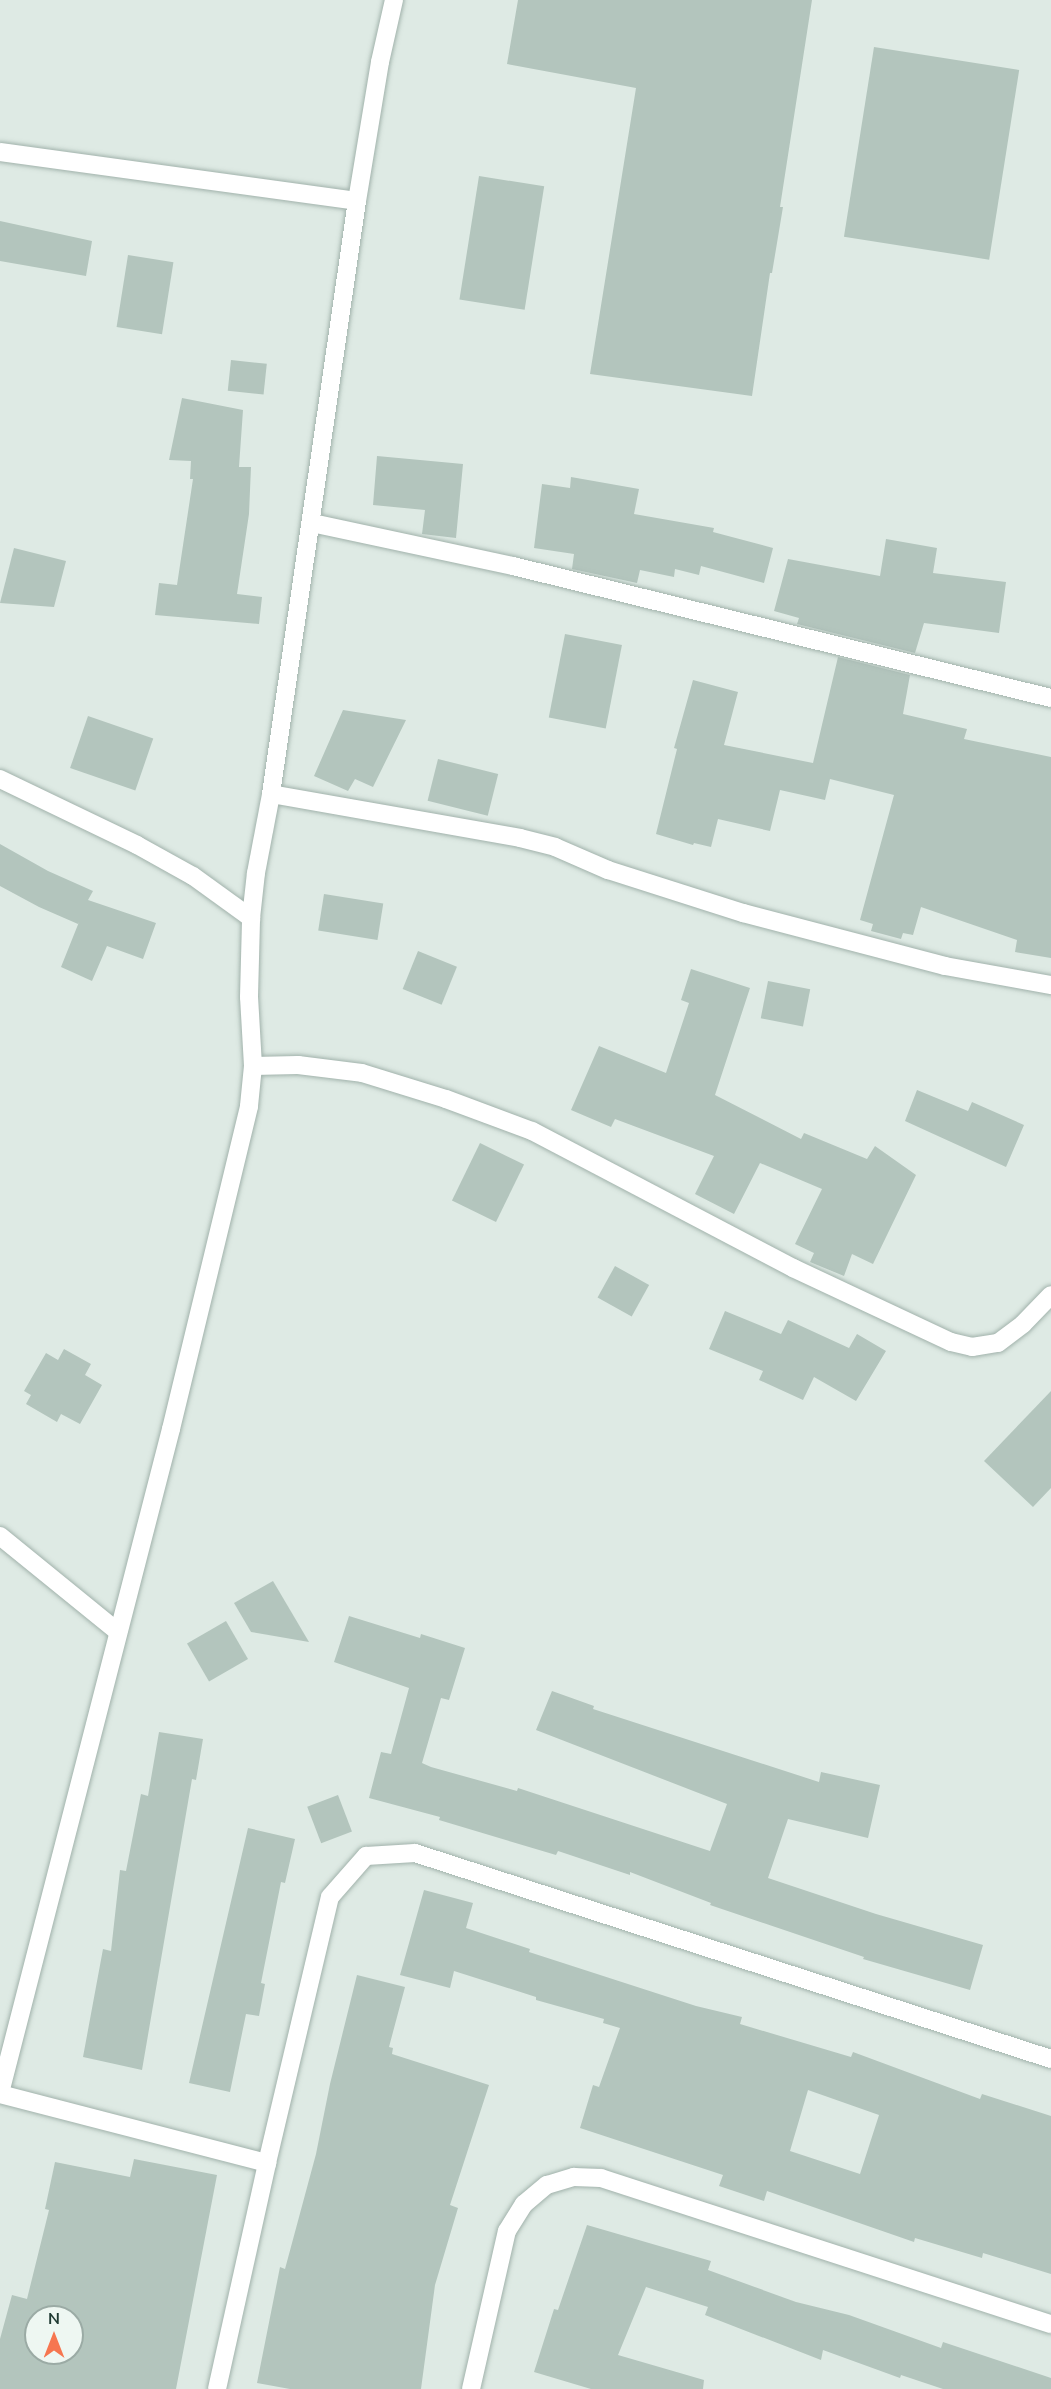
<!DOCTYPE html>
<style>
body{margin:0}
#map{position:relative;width:1051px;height:2389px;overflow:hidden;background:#deeae4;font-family:"Nunito Sans",sans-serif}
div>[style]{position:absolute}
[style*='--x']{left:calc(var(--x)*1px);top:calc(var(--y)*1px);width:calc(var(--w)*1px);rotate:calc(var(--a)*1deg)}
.building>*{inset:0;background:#b3c5bd;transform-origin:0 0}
.roads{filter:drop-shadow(0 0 2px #a1b2ab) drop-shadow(0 0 2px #a1b2ab)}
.minor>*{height:18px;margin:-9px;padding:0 9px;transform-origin:9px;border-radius:9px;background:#fff}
span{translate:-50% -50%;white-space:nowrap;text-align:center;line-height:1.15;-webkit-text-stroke:6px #eef7f2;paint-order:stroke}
.north{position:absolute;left:24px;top:2305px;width:60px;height:60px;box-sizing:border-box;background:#eef7f2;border:2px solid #9baba5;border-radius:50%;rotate:0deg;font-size:16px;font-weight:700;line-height:24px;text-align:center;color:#1f3a32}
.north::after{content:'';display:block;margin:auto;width:21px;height:27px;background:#f67650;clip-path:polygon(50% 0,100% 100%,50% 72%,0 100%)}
</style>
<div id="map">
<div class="building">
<i style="clip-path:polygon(518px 0,812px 0,780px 207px,783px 207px,772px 273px,770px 273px,752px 396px,590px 374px,636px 88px,507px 64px)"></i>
<i style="left:874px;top:47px;width:147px;height:192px;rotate:9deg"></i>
<i style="left:479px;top:176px;width:66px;height:125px;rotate:9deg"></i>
<i style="clip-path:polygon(0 221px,92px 241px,86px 276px,0 261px)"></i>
<i style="left:128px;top:255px;width:46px;height:73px;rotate:9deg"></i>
<i style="left:231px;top:360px;width:36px;height:31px;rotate:6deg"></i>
<i style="clip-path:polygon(182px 398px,243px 410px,239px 467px,251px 467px,249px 514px,237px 594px,262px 597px,259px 624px,155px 615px,159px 583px,177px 585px,193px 479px,190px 479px,191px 461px,169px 460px)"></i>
<i style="clip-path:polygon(377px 456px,463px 464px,456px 538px,422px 534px,425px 510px,373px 505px)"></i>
<i style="clip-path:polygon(571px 477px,639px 489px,634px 514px,714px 528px,713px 532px,773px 548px,764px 583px,701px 566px,699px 575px,675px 569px,674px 577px,640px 570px,637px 583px,572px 569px,574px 554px,534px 548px,542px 484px,570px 488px)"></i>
<i style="clip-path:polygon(886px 539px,937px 548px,933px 573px,1006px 582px,999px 633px,924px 623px,915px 653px,797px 624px,799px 618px,774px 611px,788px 559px,880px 576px)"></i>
<i style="clip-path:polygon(14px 548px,66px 561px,54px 607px,0 603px)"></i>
<i style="left:565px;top:634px;width:58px;height:85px;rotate:11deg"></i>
<i style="clip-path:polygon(838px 657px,910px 675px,903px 714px,967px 729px,964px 739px,1051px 757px,1051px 958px,1015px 952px,1017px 940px,921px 907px,913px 935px,903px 933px,901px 939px,871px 931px,873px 924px,860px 920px,894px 795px,830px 779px,825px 800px,780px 790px,770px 831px,718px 819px,711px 847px,694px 843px,693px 845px,656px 834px,677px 749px,674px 748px,693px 680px,738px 692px,724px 745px,813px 763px)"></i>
<i style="clip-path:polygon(343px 710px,406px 720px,373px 787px,355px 779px,348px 791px,314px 776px)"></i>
<i style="left:88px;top:716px;width:69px;height:55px;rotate:19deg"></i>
<i style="left:438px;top:759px;width:62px;height:43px;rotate:14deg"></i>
<i style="clip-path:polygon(0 844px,48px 871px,93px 891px,88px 900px,156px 923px,143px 959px,107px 946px,92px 981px,61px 967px,79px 922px,78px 924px,39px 907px,0 886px)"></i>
<i style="left:324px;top:894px;width:60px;height:37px;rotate:9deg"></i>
<i style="left:418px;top:951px;width:42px;height:41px;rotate:22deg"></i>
<i style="clip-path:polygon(691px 969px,750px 988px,715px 1095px,801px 1139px,804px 1133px,867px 1159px,875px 1146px,916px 1175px,873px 1264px,852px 1254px,844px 1276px,810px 1262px,814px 1253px,795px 1244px,822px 1189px,760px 1163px,734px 1214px,695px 1194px,714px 1156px,615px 1119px,611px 1127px,571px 1110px,599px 1046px,666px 1073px,689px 1003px,681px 1000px)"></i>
<i style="left:768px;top:981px;width:43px;height:38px;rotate:11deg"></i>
<i style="clip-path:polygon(917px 1090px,968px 1111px,972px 1102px,1024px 1125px,1006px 1167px,905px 1121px)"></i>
<i style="left:480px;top:1143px;width:49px;height:64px;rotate:26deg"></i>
<i style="left:615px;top:1266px;width:39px;height:36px;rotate:29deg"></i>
<i style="clip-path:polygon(725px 1311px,781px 1334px,788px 1320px,849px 1348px,857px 1334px,886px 1351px,856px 1401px,814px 1377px,803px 1400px,759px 1380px,763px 1371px,709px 1349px)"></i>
<i style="clip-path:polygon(64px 1349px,91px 1364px,85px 1375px,102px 1385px,80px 1424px,61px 1414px,57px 1422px,26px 1404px,31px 1395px,24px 1391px,46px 1353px,58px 1360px)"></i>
<i style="clip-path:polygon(1051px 1391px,1051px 1488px,1033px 1507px,984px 1461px)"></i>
<i style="clip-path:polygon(273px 1581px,309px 1642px,251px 1632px,234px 1603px)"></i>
<i style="clip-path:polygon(349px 1616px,420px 1638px,421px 1634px,465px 1648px,449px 1700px,441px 1698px,422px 1763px,431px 1767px,517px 1791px,518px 1788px,710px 1851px,727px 1804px,536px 1730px,552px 1691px,594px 1706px,593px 1709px,819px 1782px,821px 1772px,880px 1785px,868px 1838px,788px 1819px,768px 1878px,876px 1914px,983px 1945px,970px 1990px,863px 1959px,864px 1957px,710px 1905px,711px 1903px,630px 1872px,630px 1875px,558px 1851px,556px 1855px,439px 1820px,440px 1817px,369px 1798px,381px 1752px,391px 1754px,409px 1688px,334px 1662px)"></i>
<i style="left:226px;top:1621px;width:44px;height:45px;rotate:60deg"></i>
<i style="clip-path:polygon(159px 1732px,203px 1739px,196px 1780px,192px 1779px,142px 2070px,83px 2057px,103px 1949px,111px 1951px,120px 1870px,126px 1871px,141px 1794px,148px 1796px)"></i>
<i style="left:338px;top:1795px;width:39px;height:33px;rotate:69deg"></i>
<i style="clip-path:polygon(248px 1828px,295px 1839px,285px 1883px,281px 1882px,261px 1983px,265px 1984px,259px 2016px,246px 2014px,230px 2092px,189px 2083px)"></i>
<i style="clip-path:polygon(evenodd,424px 1890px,473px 1903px,466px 1928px,530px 1949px,529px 1952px,696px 2006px,742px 2017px,740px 2024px,851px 2057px,853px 2052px,980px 2099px,982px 2094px,1051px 2116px,1051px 2274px,983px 2253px,982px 2258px,915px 2238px,914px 2242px,767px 2191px,764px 2201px,719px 2186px,723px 2175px,580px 2128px,593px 2085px,599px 2087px,620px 2028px,603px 2023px,604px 2019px,536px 2000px,536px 1997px,454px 1971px,450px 1988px,400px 1975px,424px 1890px,808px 2090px,879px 2115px,860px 2174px,790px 2151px,808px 2090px)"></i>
<i style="clip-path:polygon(357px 1975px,405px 1987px,389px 2047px,393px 2048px,392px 2054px,489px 2085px,450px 2205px,458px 2208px,435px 2285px,421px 2389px,290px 2389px,257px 2383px,280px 2267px,285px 2269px,316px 2154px,330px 2084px)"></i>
<i style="clip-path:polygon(evenodd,134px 2159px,217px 2175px,176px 2389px,0 2389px,0 2339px,12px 2295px,27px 2299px,49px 2210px,45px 2209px,55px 2162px,130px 2177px,134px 2159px,36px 2317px,72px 2317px,72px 2353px,36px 2353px,36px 2317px)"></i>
<i style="clip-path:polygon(587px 2225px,711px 2261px,708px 2270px,796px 2302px,849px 2315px,941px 2348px,943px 2342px,1051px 2378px,1051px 2389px,943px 2389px,901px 2375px,900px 2378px,823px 2350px,821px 2360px,705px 2315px,708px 2307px,646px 2287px,618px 2355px,704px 2380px,703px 2389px,591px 2389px,534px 2372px,554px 2309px,558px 2310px)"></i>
</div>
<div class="roads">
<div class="minor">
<i style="--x:0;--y:152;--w:360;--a:7.8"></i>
<i style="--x:312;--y:523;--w:206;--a:12.1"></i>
<i style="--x:513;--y:566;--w:554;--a:13.79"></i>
<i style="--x:0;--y:779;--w:152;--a:25.7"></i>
<i style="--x:137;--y:845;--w:64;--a:29"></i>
<i style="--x:193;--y:876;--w:72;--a:35.9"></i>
<i style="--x:271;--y:794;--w:253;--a:10"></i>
<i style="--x:520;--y:838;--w:36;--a:14"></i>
<i style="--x:555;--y:847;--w:58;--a:23.5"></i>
<i style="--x:608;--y:870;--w:142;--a:17.7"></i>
<i style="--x:743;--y:913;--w:209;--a:14.7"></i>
<i style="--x:945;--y:966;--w:108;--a:10.2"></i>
<i style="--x:253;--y:1066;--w:45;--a:-1.3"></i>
<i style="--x:298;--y:1065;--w:64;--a:7.1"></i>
<i style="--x:362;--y:1073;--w:88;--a:17.2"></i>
<i style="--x:446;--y:1099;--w:92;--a:20.4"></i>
<i style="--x:532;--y:1131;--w:295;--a:27.7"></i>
<i style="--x:793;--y:1268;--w:174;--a:25.1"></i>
<i style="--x:951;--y:1342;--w:22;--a:13"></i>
<i style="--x:972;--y:1347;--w:26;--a:-9"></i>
<i style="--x:998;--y:1343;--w:31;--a:-37"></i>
<i style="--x:1023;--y:1324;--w:40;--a:-46"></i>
<i style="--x:0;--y:1536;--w:152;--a:39.1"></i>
<i style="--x:0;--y:2093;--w:686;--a:-75.56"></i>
<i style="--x:171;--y:1429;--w:332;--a:-76.4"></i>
<i style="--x:249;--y:1106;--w:40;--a:-84.3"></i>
<i style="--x:253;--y:1066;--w:69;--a:-93.3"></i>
<i style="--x:249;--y:997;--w:79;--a:-88.5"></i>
<i style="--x:251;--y:918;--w:45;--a:-83.7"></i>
<i style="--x:256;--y:873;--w:80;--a:-79.2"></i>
<i style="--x:271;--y:794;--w:599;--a:-81.75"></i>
<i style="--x:357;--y:201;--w:141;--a:-80.6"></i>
<i style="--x:380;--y:62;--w:64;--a:-77.3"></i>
<i style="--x:0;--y:2094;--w:276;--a:14.5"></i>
<i style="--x:217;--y:2389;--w:231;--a:-77.5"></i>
<i style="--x:267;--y:2163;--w:273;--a:-76.7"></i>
<i style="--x:330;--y:1897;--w:55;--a:-48.7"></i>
<i style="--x:366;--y:1856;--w:49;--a:-3.5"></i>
<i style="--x:415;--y:1853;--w:669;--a:17.95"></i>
<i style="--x:471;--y:2389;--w:162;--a:-77.2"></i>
<i style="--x:507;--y:2231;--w:32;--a:-58"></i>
<i style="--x:524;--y:2204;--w:30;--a:-40"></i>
<i style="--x:547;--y:2185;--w:28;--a:-17"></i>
<i style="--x:574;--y:2177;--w:27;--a:2"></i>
<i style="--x:601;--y:2178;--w:473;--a:18"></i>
</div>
</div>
<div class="north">N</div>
</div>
